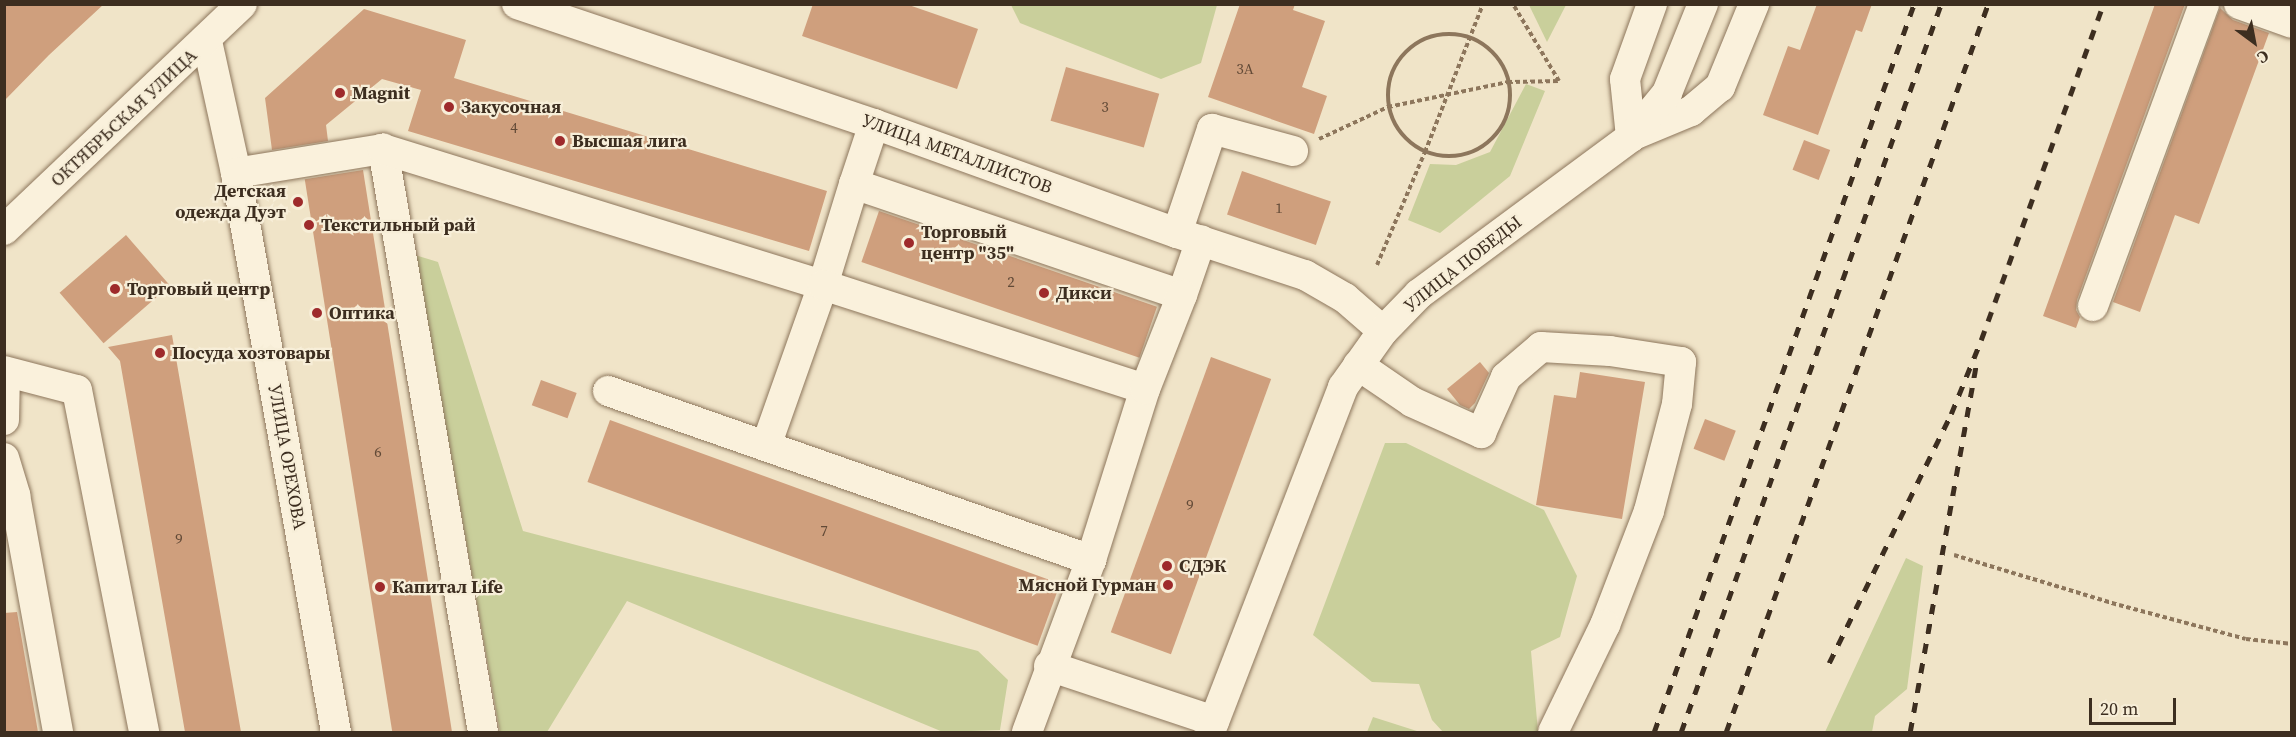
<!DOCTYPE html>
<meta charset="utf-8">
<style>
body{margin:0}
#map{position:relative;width:2296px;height:737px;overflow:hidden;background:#f0e4c8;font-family:"Source Serif 4",serif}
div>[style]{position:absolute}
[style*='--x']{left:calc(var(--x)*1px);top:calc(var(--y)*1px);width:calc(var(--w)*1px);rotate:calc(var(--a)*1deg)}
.green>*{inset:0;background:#c9cf9b}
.building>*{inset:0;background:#cf9f7d;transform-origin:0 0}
.path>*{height:4px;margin-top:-2px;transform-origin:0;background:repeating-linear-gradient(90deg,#8d765c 0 4.5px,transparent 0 7.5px)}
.path>.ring{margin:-2px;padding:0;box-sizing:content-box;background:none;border:4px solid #8d765c;border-radius:50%}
.roads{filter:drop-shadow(0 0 2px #8d765c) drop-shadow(0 0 2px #8d765c)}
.minor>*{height:30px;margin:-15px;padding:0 15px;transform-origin:15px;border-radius:15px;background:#faf1dc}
.rail>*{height:4.5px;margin-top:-2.25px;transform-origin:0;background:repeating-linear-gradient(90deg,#3d2e20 0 10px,transparent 0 20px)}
.dots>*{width:16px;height:16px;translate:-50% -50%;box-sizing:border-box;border:3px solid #f7eed8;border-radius:50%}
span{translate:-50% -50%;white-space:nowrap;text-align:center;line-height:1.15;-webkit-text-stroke:4.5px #f7eed8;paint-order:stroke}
.number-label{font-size:15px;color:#624a37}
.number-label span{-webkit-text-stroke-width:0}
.poi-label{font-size:18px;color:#3d2e20;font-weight:700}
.left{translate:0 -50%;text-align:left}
.right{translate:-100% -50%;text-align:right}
.street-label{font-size:18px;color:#3d2e20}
.frame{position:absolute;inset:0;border:6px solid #3d2e20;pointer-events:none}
.north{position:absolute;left:2224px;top:12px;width:60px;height:60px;-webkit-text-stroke:4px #f7eed8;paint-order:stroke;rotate:148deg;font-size:16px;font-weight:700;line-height:24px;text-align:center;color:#3d2e20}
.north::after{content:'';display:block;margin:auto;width:21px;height:27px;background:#3d2e20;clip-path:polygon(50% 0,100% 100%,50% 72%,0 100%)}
.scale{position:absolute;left:2089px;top:698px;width:87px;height:27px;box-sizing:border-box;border:3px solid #3d2e20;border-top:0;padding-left:8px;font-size:18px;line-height:21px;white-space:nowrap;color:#3d2e20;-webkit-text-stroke:4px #f7eed8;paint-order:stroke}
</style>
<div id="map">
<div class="green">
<i style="clip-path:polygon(1011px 5px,1217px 5px,1201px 63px,1161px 79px,1020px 23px)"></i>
<i style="clip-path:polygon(1529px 5px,1566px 5px,1547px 42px)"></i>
<i style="clip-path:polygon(1526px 84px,1545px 91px,1510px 176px,1440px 233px,1408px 220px,1430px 164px,1456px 165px,1490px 152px)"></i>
<i style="clip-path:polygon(415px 255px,438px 262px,523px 531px,978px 651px,1008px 680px,1000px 730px,943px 732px,627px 601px,547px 732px,500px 732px)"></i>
<i style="clip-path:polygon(1385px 443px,1406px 443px,1544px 510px,1577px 576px,1560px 637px,1531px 651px,1538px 732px,1443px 732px,1432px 720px,1419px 684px,1372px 682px,1313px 635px)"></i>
<i style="clip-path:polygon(1906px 558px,1923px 566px,1907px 689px,1875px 716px,1872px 732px,1825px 732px)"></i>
<i style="clip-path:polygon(1373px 717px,1420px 732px,1367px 732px)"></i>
</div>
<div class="building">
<i style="clip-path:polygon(4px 4px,104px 4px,49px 55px,4px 101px)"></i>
<i style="clip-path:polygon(813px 4px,906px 4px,978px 29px,957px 89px,802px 36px)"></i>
<i style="clip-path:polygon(1240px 4px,1295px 4px,1293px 10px,1325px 21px,1302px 87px,1327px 96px,1314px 134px,1208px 97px)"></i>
<i style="clip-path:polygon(1817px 4px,1872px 4px,1862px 32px,1856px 30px,1818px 135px,1763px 115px,1788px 46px,1800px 50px)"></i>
<i style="clip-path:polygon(2155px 4px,2185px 4px,2077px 300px,2076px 310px,2080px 317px,2076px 328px,2043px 316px)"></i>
<i style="clip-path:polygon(2220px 8px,2233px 20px,2269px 33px,2199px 224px,2175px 215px,2140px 312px,2113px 302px)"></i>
<i style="clip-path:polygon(364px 9px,466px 40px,454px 78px,827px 191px,809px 251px,408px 131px,421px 90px,382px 79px,326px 125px,328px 141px,272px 150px,265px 98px)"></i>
<i style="left:1066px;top:67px;width:97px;height:56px;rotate:16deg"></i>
<i style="left:1804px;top:140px;width:28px;height:32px;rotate:21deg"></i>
<i style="left:363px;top:170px;width:569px;height:59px;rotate:81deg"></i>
<i style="left:1242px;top:171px;width:94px;height:46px;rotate:19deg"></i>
<i style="left:879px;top:211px;width:294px;height:54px;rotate:19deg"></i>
<i style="left:126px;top:235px;width:67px;height:88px;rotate:49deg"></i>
<i style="clip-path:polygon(172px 335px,241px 732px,185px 732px,120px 361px,108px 347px)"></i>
<i style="left:1211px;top:357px;width:64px;height:293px;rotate:20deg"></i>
<i style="clip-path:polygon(1480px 362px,1489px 373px,1475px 403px,1469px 409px,1460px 405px,1447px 389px)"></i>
<i style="clip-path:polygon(1580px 372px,1645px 382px,1622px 519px,1536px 505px,1554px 395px,1576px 398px)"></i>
<i style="left:541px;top:380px;width:38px;height:27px;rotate:20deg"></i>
<i style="left:1705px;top:419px;width:33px;height:32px;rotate:21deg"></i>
<i style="left:610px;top:420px;width:479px;height:66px;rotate:20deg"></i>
<i style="clip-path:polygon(17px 612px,38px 732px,4px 732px,4px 613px)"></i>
</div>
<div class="path">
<i class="ring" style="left:1388px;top:34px;width:118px;height:118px"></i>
<i style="--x:1319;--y:139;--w:76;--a:-24.9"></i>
<i style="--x:1388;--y:107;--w:123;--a:-11.8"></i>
<i style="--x:1508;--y:82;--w:51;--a:-1.1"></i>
<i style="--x:1559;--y:81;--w:90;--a:-120.9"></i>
<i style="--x:1377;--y:265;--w:123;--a:-67"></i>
<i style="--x:1425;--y:152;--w:159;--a:-68.6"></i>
<i style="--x:1954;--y:555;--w:172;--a:16.9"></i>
<i style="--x:2119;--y:605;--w:131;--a:15"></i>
<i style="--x:2246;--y:639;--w:46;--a:6.2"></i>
</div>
<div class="roads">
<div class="minor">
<i style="--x:517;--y:4;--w:377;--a:18.6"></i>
<i style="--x:874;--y:124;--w:322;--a:19.8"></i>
<i style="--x:1177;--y:233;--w:135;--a:18.2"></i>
<i style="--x:1305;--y:275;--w:46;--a:29.9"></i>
<i style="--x:1345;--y:298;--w:50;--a:41"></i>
<i style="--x:2239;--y:4;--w:56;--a:19.7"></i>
<i style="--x:207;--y:41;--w:135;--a:77.6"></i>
<i style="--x:236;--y:173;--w:568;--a:79.86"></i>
<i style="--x:874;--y:124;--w:63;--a:108.4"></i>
<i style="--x:854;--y:184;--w:346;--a:18.7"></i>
<i style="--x:1182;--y:295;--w:58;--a:-70.9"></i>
<i style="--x:1636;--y:134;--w:60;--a:-22.7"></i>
<i style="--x:1691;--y:111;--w:38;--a:-40"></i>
<i style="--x:1720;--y:87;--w:90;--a:-67.7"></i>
<i style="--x:1631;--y:137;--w:58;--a:-95.9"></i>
<i style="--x:1625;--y:79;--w:80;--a:-70.2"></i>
<i style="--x:236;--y:173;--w:149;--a:-9.3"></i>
<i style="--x:4;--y:230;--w:328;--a:-43.5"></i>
<i style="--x:1177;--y:233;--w:110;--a:-71.4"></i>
<i style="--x:1212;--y:129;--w:84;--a:15.2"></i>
<i style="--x:2093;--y:306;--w:322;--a:-69.8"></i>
<i style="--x:1358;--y:365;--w:65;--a:34.4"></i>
<i style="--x:1412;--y:402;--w:76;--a:24.2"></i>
<i style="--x:1481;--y:433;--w:61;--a:-65.9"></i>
<i style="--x:1506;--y:377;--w:46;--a:-40.6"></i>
<i style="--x:1541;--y:347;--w:69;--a:3.3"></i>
<i style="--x:1610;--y:351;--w:72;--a:8.8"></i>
<i style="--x:1681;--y:362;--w:42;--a:95.4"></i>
<i style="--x:1677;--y:404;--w:111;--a:104.7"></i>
<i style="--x:1649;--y:511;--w:122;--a:111.1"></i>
<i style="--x:1605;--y:625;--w:119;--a:115.9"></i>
<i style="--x:4;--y:371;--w:75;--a:14.6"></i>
<i style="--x:77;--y:390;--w:349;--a:78.9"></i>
<i style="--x:608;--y:391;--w:512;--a:19.28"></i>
<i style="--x:4;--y:420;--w:48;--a:-88.8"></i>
<i style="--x:766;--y:446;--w:171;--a:-70.5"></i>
<i style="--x:823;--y:285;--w:106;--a:-72.9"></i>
<i style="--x:4;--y:458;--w:39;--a:73"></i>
<i style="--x:15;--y:495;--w:241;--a:79.7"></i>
<i style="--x:1049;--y:666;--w:174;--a:18.4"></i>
<i style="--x:483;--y:732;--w:592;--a:-99.73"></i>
<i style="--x:383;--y:149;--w:461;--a:17.2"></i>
<i style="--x:823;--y:285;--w:338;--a:17.9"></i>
<i style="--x:1027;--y:732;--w:184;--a:-69.6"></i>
<i style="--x:1091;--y:560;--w:179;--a:-72.5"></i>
<i style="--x:1145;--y:389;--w:101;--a:-68.5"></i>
<i style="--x:1210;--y:732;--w:370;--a:-68.9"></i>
<i style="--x:1343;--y:387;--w:69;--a:-54.5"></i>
<i style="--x:1383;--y:331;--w:52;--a:-45.8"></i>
<i style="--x:1419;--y:294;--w:264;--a:-36.5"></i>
<i style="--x:1631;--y:137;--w:57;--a:-50.7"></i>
<i style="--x:1667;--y:93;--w:96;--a:-68"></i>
</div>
</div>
<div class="rail">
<i style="--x:1829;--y:663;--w:277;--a:-63.9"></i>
<i style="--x:1951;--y:414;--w:80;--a:-67.9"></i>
<i style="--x:1981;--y:340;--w:357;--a:-70"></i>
<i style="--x:1654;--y:732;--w:773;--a:-70.35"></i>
<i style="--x:1681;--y:732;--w:773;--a:-70.35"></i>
<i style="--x:1726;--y:732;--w:774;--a:-70.21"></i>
<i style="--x:1910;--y:732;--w:371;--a:-79.8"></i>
</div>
<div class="dots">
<i style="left:340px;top:93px;background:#9e2a2b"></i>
<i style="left:449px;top:107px;background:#9e2a2b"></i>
<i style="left:560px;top:141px;background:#9e2a2b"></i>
<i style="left:298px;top:202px;background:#9e2a2b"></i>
<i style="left:309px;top:225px;background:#9e2a2b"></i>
<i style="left:909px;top:243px;background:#9e2a2b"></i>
<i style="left:115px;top:289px;background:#9e2a2b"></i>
<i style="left:1044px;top:293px;background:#9e2a2b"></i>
<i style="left:317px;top:313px;background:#9e2a2b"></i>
<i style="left:160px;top:353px;background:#9e2a2b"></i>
<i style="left:1167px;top:566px;background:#9e2a2b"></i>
<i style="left:1168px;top:585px;background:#9e2a2b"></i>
<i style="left:380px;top:587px;background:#9e2a2b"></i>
</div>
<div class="number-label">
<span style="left:1245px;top:69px">3А</span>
<span style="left:1105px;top:107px">3</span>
<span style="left:514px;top:128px">4</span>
<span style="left:1279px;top:208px">1</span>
<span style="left:1011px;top:282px">2</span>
<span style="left:378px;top:452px">6</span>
<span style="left:1190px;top:505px">9</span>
<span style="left:824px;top:531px">7</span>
<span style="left:179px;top:539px">9</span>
</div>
<div class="poi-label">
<span class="left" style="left:352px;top:93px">Magnit</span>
<span class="left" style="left:461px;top:107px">Закусочная</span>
<span class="left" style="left:572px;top:141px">Высшая лига</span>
<span class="right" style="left:286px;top:202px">Детская<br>одежда Дуэт</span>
<span class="left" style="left:321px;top:225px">Текстильный рай</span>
<span class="left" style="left:921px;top:243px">Торговый<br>центр "35"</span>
<span class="left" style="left:127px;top:289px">Торговый центр</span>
<span class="left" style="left:1056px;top:293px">Дикси</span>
<span class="left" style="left:329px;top:313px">Оптика</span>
<span class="left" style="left:172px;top:353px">Посуда хозтовары</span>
<span class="left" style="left:1179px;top:566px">СДЭК</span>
<span class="right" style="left:1156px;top:585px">Мясной Гурман</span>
<span class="left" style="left:392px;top:587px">Капитал Life</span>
</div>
<div class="street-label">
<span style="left:124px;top:118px;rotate:-43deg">ОКТЯБРЬСКАЯ УЛИЦА</span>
<span style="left:957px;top:154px;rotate:20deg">УЛИЦА МЕТАЛЛИСТОВ</span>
<span style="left:1463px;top:264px;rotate:-38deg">УЛИЦА ПОБЕДЫ</span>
<span style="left:287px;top:457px;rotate:80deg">УЛИЦА ОРЕХОВА</span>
</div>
<div class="frame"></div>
<div class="north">С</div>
<div class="scale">20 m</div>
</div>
